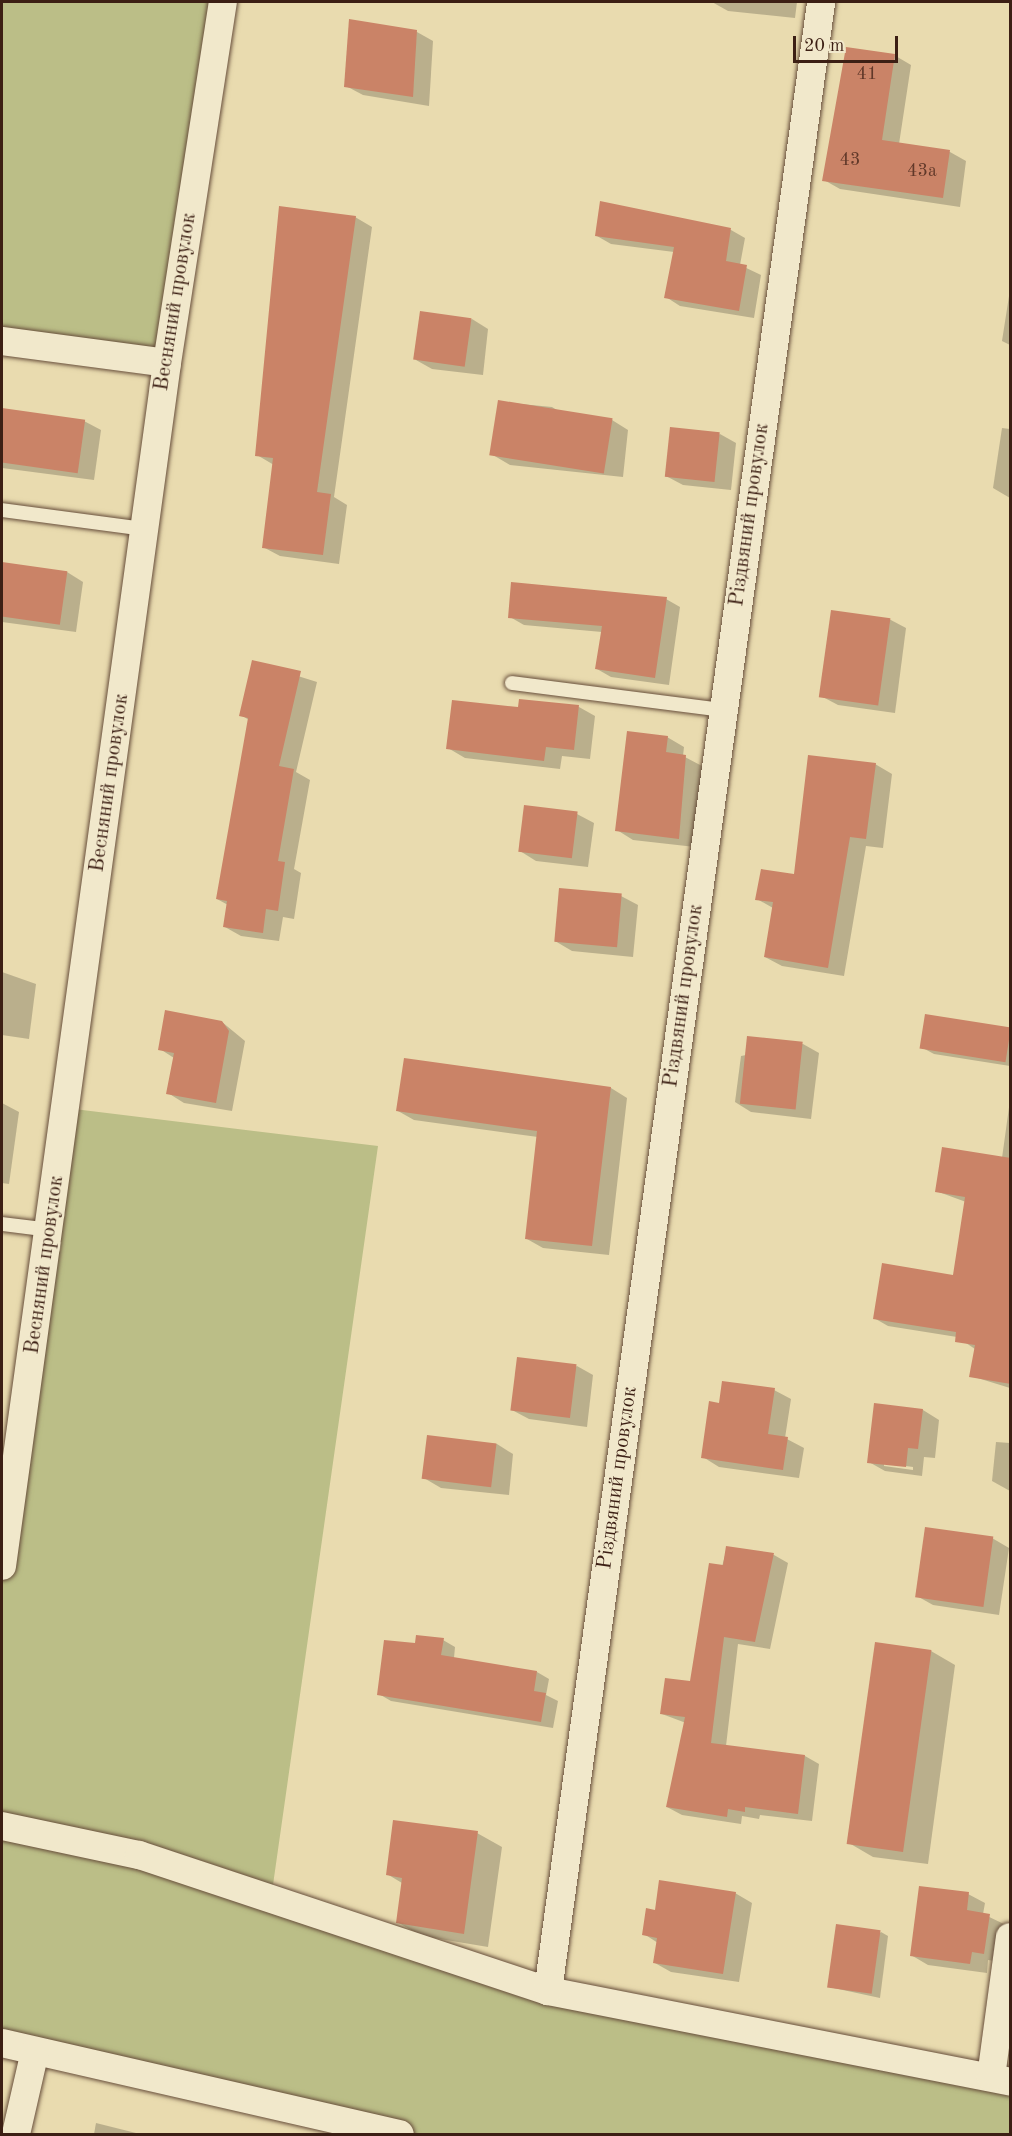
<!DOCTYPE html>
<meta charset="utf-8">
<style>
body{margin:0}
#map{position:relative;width:1012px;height:2136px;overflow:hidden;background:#e9dbaf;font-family:"Old Standard TT",serif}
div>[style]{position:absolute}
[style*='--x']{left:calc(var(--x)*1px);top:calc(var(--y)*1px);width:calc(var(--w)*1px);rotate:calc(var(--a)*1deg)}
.green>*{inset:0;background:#bbbe87}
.shadow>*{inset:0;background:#0003}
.building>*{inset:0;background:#ca8367;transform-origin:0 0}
.roads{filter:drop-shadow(0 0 2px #674e3b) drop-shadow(0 0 2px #674e3b)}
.lane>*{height:14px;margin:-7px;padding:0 7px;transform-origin:7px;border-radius:7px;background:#f1e8cb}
.street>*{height:28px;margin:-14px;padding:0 14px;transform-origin:14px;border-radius:14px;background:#f1e8cb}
span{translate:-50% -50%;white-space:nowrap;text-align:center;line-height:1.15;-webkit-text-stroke:4.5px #f1e8cb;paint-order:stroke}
.number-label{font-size:18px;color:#603829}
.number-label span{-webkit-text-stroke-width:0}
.street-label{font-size:21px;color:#3c1f14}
.frame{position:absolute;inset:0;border:3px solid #3c1f14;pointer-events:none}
.scale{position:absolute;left:793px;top:36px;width:105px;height:27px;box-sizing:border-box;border:3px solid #3c1f14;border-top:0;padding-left:8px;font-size:18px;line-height:21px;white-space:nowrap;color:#3c1f14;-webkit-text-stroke:4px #f1e8cb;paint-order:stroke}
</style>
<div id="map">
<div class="green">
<i style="clip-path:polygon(2px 2px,223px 2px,167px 363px,2px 341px)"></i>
<i style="clip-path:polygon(66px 1108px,378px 1146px,271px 1899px,548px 1991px,1010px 2082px,1010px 2134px,400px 2134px,2px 2043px,2px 1566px)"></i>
</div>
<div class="shadow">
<i style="clip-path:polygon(712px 2px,797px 2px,795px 18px,728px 11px)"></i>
<i style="clip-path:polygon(351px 21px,417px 32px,433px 41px,429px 106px,363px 95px,346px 86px)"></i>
<i style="clip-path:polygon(894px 55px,911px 65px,899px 144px,950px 152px,966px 161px,960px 207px,840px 189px,824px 180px)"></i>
<i style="clip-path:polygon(355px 217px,372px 227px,334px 497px,347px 505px,339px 564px,280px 556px,263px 547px,274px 465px,257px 455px)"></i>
<i style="clip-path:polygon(731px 230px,745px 238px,740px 265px,761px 275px,754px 318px,680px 306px,666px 297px,674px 252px,611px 244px,597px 236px)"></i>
<i style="clip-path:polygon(1009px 296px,1010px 296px,1010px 345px,1002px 341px)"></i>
<i style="clip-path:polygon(472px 319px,488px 329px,483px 375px,432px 369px,416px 360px)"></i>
<i style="clip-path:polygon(499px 402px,552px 407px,565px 415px,612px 420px,628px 430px,623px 477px,510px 465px,493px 455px)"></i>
<i style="clip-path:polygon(2px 410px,84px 421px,101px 430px,94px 480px,2px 468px)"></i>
<i style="clip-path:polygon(1002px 428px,1010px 429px,1010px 498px,993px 488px)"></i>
<i style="clip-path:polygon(720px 434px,736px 443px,731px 490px,683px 485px,666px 476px)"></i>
<i style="clip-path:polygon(2px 563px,67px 572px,83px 582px,76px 632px,2px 622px)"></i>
<i style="clip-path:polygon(666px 599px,680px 607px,669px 685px,611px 677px,597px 669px,602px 632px,524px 625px,510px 617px)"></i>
<i style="clip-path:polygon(889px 619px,906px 628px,895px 713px,838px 705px,821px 696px)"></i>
<i style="clip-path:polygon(253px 662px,317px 682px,296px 772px,310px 780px,294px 869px,301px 873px,294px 919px,283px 917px,279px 941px,241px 936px,225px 927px,228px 905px,217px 899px,249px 720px,241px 715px)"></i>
<i style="clip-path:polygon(579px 707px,595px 716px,590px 759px,562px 756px,560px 769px,465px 758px,448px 748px,520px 709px)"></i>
<i style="clip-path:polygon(667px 737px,684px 747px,683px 756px,702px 766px,695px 847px,633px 840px,617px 830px)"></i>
<i style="clip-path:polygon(875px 764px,892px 774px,883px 848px,866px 846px,844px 976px,782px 966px,765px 957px,773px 908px,757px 899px,795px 876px)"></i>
<i style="clip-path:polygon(577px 814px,594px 823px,588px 867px,536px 861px,520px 851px)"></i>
<i style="clip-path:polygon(621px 896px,638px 905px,633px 957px,572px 951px,555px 941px)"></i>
<i style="clip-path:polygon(2px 972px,36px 984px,29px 1039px,2px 1035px)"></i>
<i style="clip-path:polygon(222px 1022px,245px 1041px,232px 1111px,184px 1103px,168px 1093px,174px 1058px,160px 1049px)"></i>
<i style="clip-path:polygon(1010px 1028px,1010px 1066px,934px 1054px,921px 1047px)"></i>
<i style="clip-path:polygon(803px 1044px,819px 1053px,811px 1119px,751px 1112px,735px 1102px,741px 1056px)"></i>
<i style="clip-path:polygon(611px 1088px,627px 1098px,609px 1255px,543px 1248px,527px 1239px,538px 1137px,414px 1120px,398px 1111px)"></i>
<i style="clip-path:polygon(1010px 1100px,1010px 1388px,971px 1376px,975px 1349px,957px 1337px,888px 1326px,874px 1318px,954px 1277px,966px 1202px,936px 1191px,1002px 1158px)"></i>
<i style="clip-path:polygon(2px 1103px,19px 1112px,9px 1184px,2px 1183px)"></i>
<i style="clip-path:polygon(577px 1366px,593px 1375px,587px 1427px,529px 1419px,512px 1410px)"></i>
<i style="clip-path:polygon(774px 1390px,791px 1399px,785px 1438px,804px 1448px,799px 1478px,719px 1467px,703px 1457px)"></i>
<i style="clip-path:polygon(evenodd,875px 1405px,923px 1410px,939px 1420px,935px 1458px,924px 1457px,922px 1476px,885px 1471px,869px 1462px,875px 1405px,884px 1463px,913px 1467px,913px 1470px,884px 1466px,884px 1463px)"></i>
<i style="clip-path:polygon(429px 1437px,497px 1444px,513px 1454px,509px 1495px,441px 1488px,424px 1478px)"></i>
<i style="clip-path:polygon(996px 1442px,1010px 1443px,1010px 1491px,992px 1481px)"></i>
<i style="clip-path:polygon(992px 1538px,1009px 1548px,999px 1615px,933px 1605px,917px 1596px)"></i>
<i style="clip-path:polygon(727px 1548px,774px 1555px,788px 1563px,770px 1649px,738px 1644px,726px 1746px,805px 1756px,819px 1764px,812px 1821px,760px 1815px,759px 1819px,742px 1816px,741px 1824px,682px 1815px,667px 1807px,686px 1723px,662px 1714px,691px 1683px)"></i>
<i style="clip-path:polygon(443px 1640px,455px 1647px,454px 1658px,537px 1672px,549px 1679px,546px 1695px,558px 1701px,553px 1728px,391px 1701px,379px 1694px,417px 1645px)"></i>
<i style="clip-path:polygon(931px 1651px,955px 1665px,928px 1864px,873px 1857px,849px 1843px)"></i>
<i style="clip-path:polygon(477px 1833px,502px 1847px,488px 1947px,422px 1936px,397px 1922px,402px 1883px,387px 1874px)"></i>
<i style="clip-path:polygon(735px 1893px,752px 1903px,739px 1982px,671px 1972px,655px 1963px,658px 1943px,644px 1934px,656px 1911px)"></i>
<i style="clip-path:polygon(968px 1894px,985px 1903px,983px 1914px,1006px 1925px,1001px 1962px,988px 1960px,987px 1973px,928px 1965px,911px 1955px)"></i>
<i style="clip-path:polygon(881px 1932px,888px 1936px,880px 1998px,829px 1987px)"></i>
<i style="clip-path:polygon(96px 2123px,140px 2134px,94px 2134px)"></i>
</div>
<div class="building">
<i style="clip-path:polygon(349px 19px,417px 30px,413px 97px,344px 87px)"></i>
<i style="clip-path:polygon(846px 47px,895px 54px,882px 140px,950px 150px,943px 198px,822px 181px)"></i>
<i style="clip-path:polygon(600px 201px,731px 228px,726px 261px,747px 265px,739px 311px,664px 298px,674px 247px,595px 236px)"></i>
<i style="clip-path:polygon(279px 206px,356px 216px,317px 492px,331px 494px,323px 555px,262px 548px,273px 458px,255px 456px)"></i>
<i style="left:420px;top:311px;width:52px;height:49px;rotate:8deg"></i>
<i style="left:498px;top:400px;width:116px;height:56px;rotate:9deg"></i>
<i style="left:2px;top:408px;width:84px;height:54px;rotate:8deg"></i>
<i style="left:670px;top:427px;width:50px;height:50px;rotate:6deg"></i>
<i style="left:2px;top:562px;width:66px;height:54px;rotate:8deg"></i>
<i style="clip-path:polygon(511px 582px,667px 597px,655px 678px,595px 669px,602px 626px,508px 618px)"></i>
<i style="left:831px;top:610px;width:60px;height:88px;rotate:8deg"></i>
<i style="clip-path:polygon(252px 660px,301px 671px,279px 766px,294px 769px,278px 861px,285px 862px,278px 911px,266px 909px,263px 933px,223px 927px,227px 901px,216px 899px,248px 718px,239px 716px)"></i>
<i style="clip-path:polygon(519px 699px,579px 705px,574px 750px,546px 747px,544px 761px,446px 749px,452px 700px,518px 707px)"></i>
<i style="clip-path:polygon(627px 731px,668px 736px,666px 752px,686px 755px,679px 839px,615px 831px)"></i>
<i style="clip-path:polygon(808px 755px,876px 763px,866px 839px,850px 837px,828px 968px,764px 957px,773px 902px,755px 900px,761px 869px,794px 874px)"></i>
<i style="left:524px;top:805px;width:54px;height:47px;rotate:7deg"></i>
<i style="left:559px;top:888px;width:63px;height:54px;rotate:5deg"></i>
<i style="clip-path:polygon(165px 1010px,222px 1021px,229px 1031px,216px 1103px,166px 1094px,174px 1053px,158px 1050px)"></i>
<i style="left:925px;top:1014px;width:87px;height:35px;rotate:9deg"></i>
<i style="left:747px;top:1036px;width:56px;height:68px;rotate:6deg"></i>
<i style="clip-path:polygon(404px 1058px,611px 1087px,592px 1246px,525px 1239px,537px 1131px,396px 1111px)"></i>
<i style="clip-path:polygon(942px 1147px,1011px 1158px,1011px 1384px,969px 1377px,975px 1345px,955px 1342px,956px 1332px,873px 1319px,882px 1263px,953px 1275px,965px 1197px,935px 1192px)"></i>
<i style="left:517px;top:1357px;width:60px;height:54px;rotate:7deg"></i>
<i style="clip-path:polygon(722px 1381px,775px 1388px,768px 1434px,788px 1437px,783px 1470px,701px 1458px,709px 1401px,719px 1403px)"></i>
<i style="clip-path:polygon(874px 1403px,923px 1409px,918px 1449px,908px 1448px,906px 1467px,867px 1463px)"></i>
<i style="left:427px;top:1435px;width:70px;height:44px;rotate:7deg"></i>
<i style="left:925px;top:1527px;width:69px;height:71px;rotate:8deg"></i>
<i style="clip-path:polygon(726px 1546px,774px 1553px,755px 1642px,724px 1637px,711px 1743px,805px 1755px,798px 1814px,745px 1807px,745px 1812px,728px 1809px,727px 1817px,666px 1807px,685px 1717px,660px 1714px,665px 1678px,690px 1681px,709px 1563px,723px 1565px)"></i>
<i style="clip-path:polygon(416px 1635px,444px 1638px,441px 1655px,537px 1671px,534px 1691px,546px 1693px,541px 1722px,377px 1695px,384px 1640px,415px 1643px)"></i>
<i style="left:875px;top:1642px;width:57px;height:204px;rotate:8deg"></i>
<i style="clip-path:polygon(393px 1820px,478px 1831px,464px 1934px,396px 1923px,402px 1878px,386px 1875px)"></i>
<i style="clip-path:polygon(659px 1880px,736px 1892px,723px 1974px,653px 1963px,657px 1938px,642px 1935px,646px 1908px,655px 1910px)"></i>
<i style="clip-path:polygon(919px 1886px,969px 1892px,967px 1910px,990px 1914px,984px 1954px,972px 1952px,970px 1964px,910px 1956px)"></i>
<i style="left:836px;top:1924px;width:45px;height:64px;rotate:8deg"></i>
</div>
<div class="roads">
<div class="lane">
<i style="--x:2;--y:510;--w:143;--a:7.6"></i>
<i style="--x:512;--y:683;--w:214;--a:7.3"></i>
<i style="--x:2;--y:1224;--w:48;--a:7.1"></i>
</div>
<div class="street">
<i style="--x:2;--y:341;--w:166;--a:7.6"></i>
<i style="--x:2;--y:1566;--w:1214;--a:-82.19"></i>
<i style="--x:167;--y:363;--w:365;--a:-81.2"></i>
<i style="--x:2;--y:1826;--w:140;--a:12"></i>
<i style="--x:139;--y:1855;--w:431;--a:18.4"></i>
<i style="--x:548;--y:1991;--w:471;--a:11.1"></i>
<i style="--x:548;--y:1991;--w:2008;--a:-82.18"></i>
<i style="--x:2;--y:2043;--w:408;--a:12.9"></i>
<i style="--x:991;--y:2077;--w:141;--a:-82.3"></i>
<i style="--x:16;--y:2134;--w:85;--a:-77.1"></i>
</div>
</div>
<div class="number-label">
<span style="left:867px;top:74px">41</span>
<span style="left:850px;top:160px">43</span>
<span style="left:922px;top:171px">43а</span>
</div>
<div class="street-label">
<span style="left:176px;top:302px;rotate:-81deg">Весняний провулок</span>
<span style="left:750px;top:515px;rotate:-82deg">Різдвяний провулок</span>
<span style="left:110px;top:783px;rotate:-82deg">Весняний провулок</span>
<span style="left:684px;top:996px;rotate:-82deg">Різдвяний провулок</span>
<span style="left:45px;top:1265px;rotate:-82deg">Весняний провулок</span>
<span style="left:618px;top:1478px;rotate:-82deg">Різдвяний провулок</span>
</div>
<div class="frame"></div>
<div class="scale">20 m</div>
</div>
